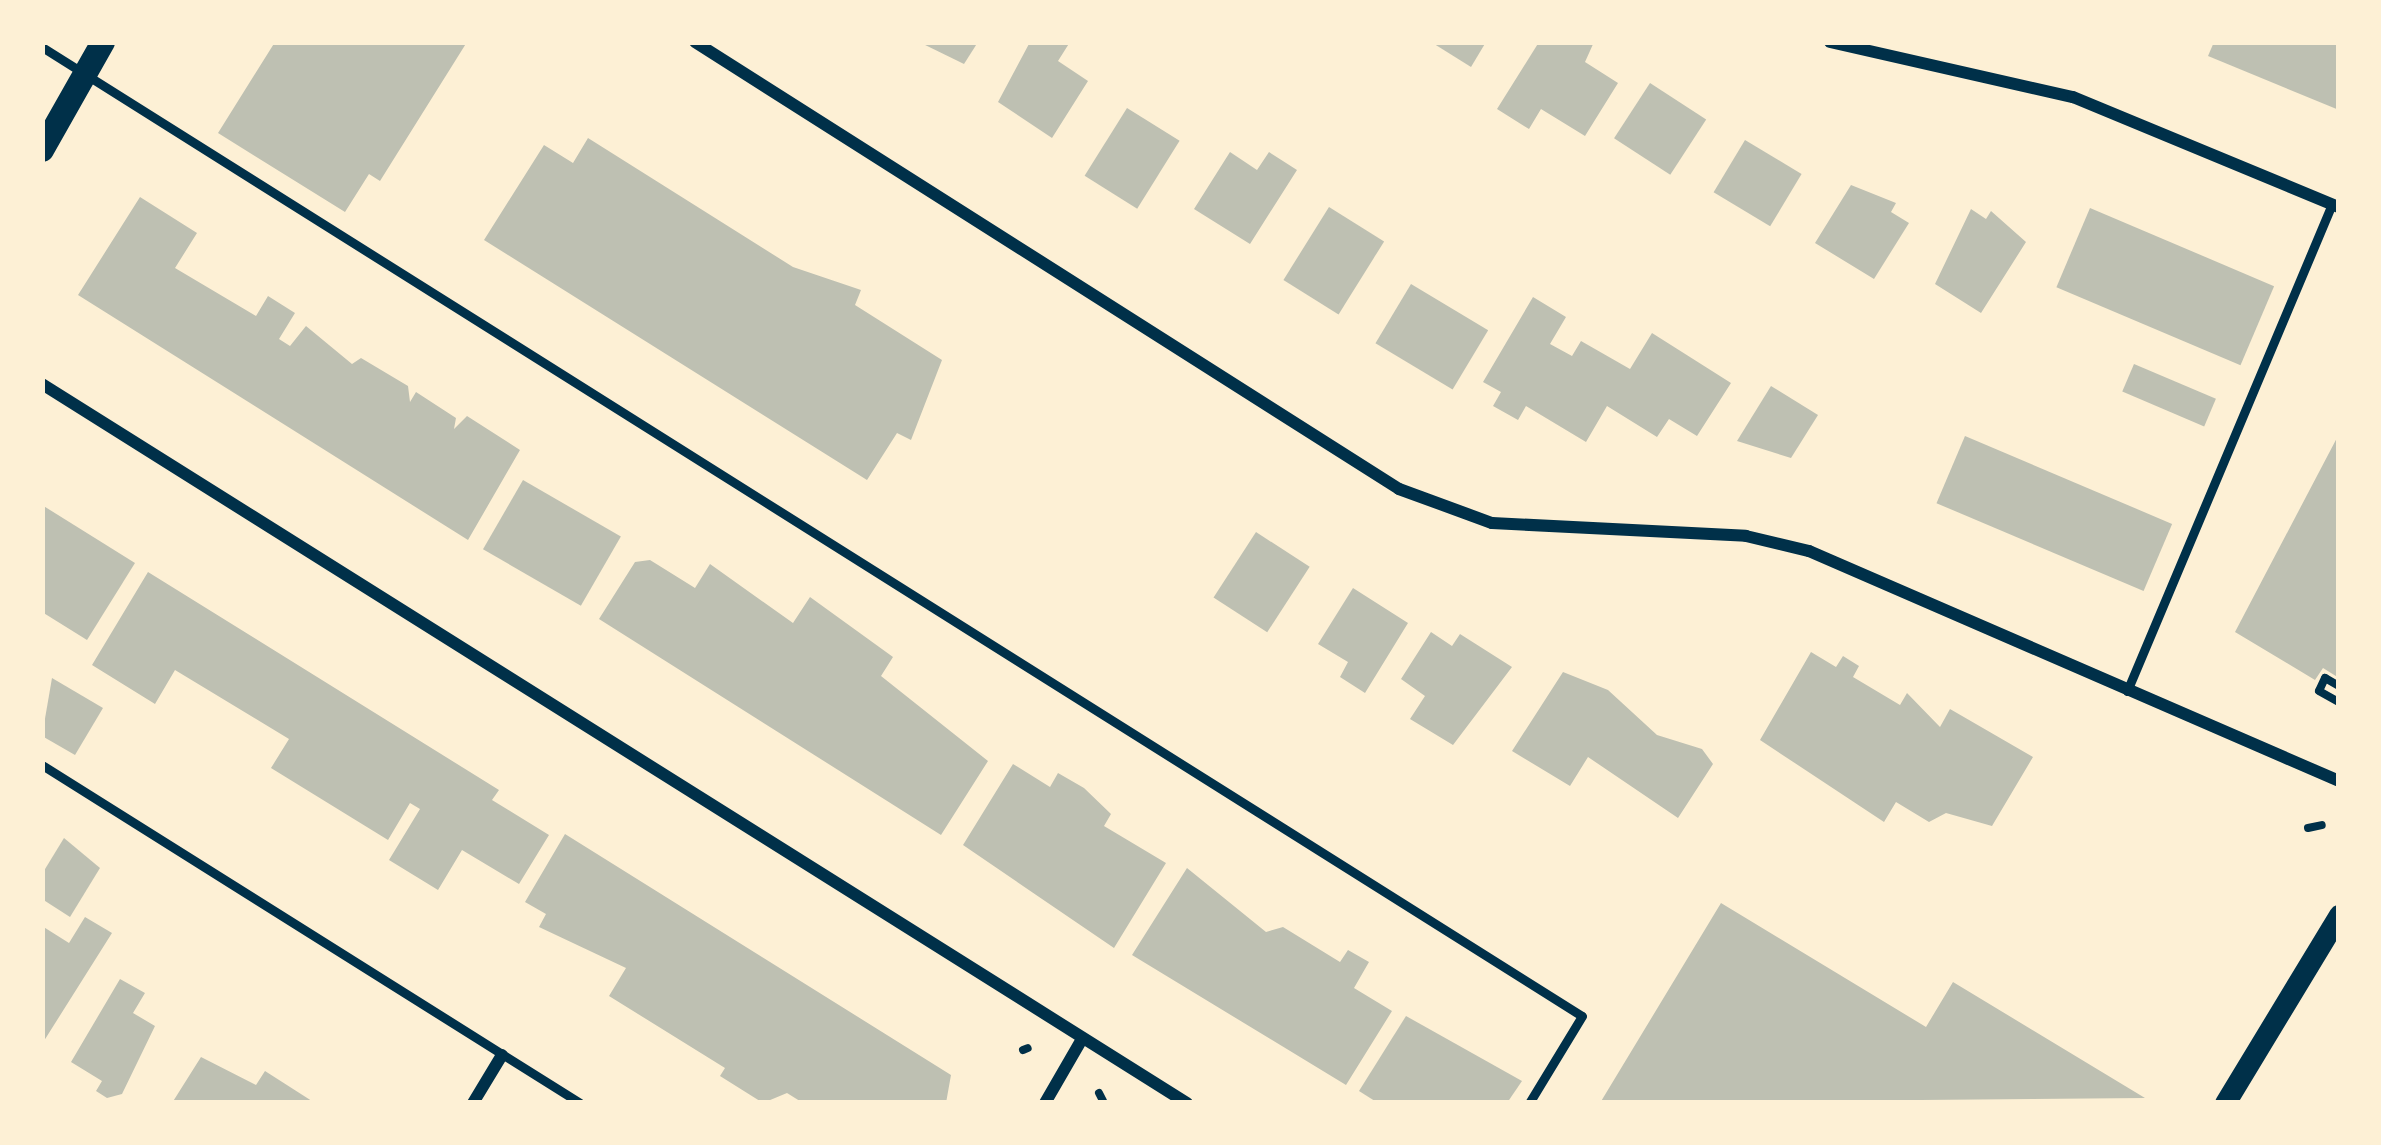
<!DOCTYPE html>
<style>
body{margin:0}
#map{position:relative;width:2381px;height:1145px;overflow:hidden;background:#fdf0d5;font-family:Mulish,sans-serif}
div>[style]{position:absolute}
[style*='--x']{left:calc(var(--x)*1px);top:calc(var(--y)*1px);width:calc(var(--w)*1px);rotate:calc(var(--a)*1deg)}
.building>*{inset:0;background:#bec0b2;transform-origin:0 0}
.path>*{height:8px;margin:-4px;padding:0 4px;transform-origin:4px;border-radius:4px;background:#003049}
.service>*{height:9px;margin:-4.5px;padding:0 4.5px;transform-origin:4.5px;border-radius:4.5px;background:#003049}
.minor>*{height:12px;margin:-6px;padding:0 6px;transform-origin:6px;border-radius:6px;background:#003049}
.tertiary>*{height:21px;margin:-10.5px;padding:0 10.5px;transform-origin:10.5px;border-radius:10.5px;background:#003049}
.secondary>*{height:24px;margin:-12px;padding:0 12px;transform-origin:12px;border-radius:12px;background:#003049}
span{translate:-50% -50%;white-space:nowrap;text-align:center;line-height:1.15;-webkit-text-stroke:12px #fdf0d5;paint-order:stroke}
.frame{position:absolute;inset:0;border:45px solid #fdf0d5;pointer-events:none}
</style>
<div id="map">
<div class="building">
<i style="clip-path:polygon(275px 42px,467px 42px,380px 181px,369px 174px,345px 212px,218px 133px)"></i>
<i style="clip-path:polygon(919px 42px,978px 42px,964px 64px)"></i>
<i style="clip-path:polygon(1030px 42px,1070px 42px,1058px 61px,1088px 81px,1052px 138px,998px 102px)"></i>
<i style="clip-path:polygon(1431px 42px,1486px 42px,1471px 67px)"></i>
<i style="clip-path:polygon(1539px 42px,1594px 42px,1585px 62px,1618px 83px,1585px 136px,1541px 109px,1529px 129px,1497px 109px)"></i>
<i style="clip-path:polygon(2214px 42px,2339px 42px,2339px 110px,2208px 56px)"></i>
<i style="left:1650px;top:83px;width:67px;height:66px;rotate:33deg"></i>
<i style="left:1127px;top:108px;width:62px;height:80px;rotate:32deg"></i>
<i style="clip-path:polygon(588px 138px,793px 267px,861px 290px,855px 305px,942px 360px,911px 440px,897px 433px,867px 480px,484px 240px,544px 145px,573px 163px)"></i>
<i style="left:1745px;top:140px;width:66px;height:61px;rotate:31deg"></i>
<i style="clip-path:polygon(1230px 152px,1257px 170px,1269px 152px,1297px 170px,1250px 244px,1194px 209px)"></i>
<i style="clip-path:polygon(1851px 185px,1896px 203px,1891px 212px,1909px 223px,1874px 279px,1815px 243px)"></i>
<i style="clip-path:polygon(140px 197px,197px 233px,175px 268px,256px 316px,268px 296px,295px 313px,279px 339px,290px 346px,306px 326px,352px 364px,361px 358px,408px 386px,410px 402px,416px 392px,456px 418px,454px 429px,467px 416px,520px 450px,468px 540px,78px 295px)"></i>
<i style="left:1329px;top:207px;width:65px;height:86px;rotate:32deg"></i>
<i style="left:2090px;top:208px;width:200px;height:86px;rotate:23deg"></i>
<i style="clip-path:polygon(1971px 209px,1986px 219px,1991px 211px,2026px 242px,1981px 313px,1935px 284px)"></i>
<i style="left:1411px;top:284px;width:90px;height:69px;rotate:31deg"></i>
<i style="clip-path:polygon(1533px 297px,1566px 317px,1550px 344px,1572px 356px,1581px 341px,1630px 369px,1652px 333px,1731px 383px,1697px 436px,1669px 419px,1657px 437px,1607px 406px,1586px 442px,1526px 406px,1518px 420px,1493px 406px,1501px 392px,1483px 382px)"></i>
<i style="left:2134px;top:364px;width:89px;height:30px;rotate:23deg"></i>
<i style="clip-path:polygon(1771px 386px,1818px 415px,1791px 458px,1737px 441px)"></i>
<i style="clip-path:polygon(2339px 434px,2339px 678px,2323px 668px,2315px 680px,2235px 632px)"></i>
<i style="left:1965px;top:436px;width:225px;height:73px;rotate:23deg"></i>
<i style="left:523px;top:480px;width:113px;height:80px;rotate:30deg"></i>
<i style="clip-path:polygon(42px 505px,135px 563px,87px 640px,42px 612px)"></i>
<i style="left:1256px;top:532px;width:64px;height:78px;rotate:33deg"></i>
<i style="clip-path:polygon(650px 560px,695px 588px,710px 564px,793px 623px,810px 597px,893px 657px,881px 676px,988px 761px,941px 835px,599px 619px,635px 562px)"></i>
<i style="clip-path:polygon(148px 572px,499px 790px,492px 800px,549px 835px,519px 884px,462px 850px,438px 890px,389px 860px,420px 809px,410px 803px,388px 840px,271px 768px,289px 739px,175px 670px,155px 704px,92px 665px)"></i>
<i style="clip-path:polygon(1353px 588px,1408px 623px,1365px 693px,1340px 677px,1348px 662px,1318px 644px)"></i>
<i style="clip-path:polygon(1431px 632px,1452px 646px,1460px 634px,1512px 667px,1453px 745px,1410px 719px,1425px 696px,1401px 679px)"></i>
<i style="clip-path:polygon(1811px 652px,1836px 667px,1843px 656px,1859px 666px,1853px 677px,1900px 705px,1907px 693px,1940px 727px,1950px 709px,2033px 757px,1992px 826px,1946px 813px,1929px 822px,1896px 802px,1884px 822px,1760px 740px)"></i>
<i style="clip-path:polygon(1563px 672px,1608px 690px,1657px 735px,1702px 749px,1713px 764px,1678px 818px,1588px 757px,1570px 786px,1512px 751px)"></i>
<i style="clip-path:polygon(52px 678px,103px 708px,75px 755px,42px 736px)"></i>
<i style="clip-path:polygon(1013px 764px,1050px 787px,1058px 773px,1084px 788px,1111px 814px,1104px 826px,1166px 863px,1114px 948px,963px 845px)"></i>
<i style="clip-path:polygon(565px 834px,951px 1075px,946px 1103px,803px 1103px,787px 1093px,763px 1103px,720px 1076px,725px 1068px,609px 996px,626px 968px,539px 927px,546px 914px,525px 902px)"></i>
<i style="clip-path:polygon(64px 838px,100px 868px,70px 917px,42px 899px,42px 874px)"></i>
<i style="clip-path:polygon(1187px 868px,1266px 932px,1283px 927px,1340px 962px,1348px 950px,1369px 962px,1354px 988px,1392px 1011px,1346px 1085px,1132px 955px)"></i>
<i style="clip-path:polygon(1721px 903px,1926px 1027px,1953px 982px,2145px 1098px,1600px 1103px)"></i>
<i style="clip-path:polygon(85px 917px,112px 933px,42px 1044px,42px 926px,69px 943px)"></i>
<i style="clip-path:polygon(120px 979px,145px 993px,133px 1013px,155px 1026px,122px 1094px,107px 1098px,96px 1091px,102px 1081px,71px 1062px)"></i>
<i style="clip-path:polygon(1406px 1016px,1522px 1081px,1507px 1103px,1378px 1103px,1359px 1091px)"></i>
<i style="clip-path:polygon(201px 1057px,256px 1085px,265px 1071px,315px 1103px,172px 1103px)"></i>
</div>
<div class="path">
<i style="--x:2339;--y:686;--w:16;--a:-150"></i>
<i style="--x:2325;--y:678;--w:14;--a:115"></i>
<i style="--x:2319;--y:691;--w:23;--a:29"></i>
<i style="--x:2308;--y:828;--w:14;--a:-12"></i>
<i style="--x:1023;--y:1050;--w:5;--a:-22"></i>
<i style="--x:1099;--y:1093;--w:9;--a:63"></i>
</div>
<div class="service">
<i style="--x:42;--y:47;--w:1819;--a:32.18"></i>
<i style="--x:1582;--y:1016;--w:102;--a:121.3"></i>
<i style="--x:2127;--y:691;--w:528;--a:-67.17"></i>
<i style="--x:42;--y:765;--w:635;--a:32.14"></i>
</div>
<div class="minor">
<i style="--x:695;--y:42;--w:834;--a:32.41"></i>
<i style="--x:1399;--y:489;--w:99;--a:20.1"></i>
<i style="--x:1492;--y:523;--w:254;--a:2.9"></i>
<i style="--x:1746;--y:536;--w:65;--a:13.4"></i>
<i style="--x:1809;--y:551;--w:578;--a:23.46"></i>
<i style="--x:1830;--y:42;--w:249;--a:12.8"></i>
<i style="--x:2073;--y:97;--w:288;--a:22.5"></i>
<i style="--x:42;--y:384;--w:1352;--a:32.13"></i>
<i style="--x:473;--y:1103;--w:56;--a:-58.9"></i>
<i style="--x:1045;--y:1103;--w:74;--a:-60"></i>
</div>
<div class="tertiary">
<i style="--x:2225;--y:1103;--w:220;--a:-58.8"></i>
</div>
<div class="secondary">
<i style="--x:42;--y:150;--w:124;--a:-60.5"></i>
</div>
<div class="frame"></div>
</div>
